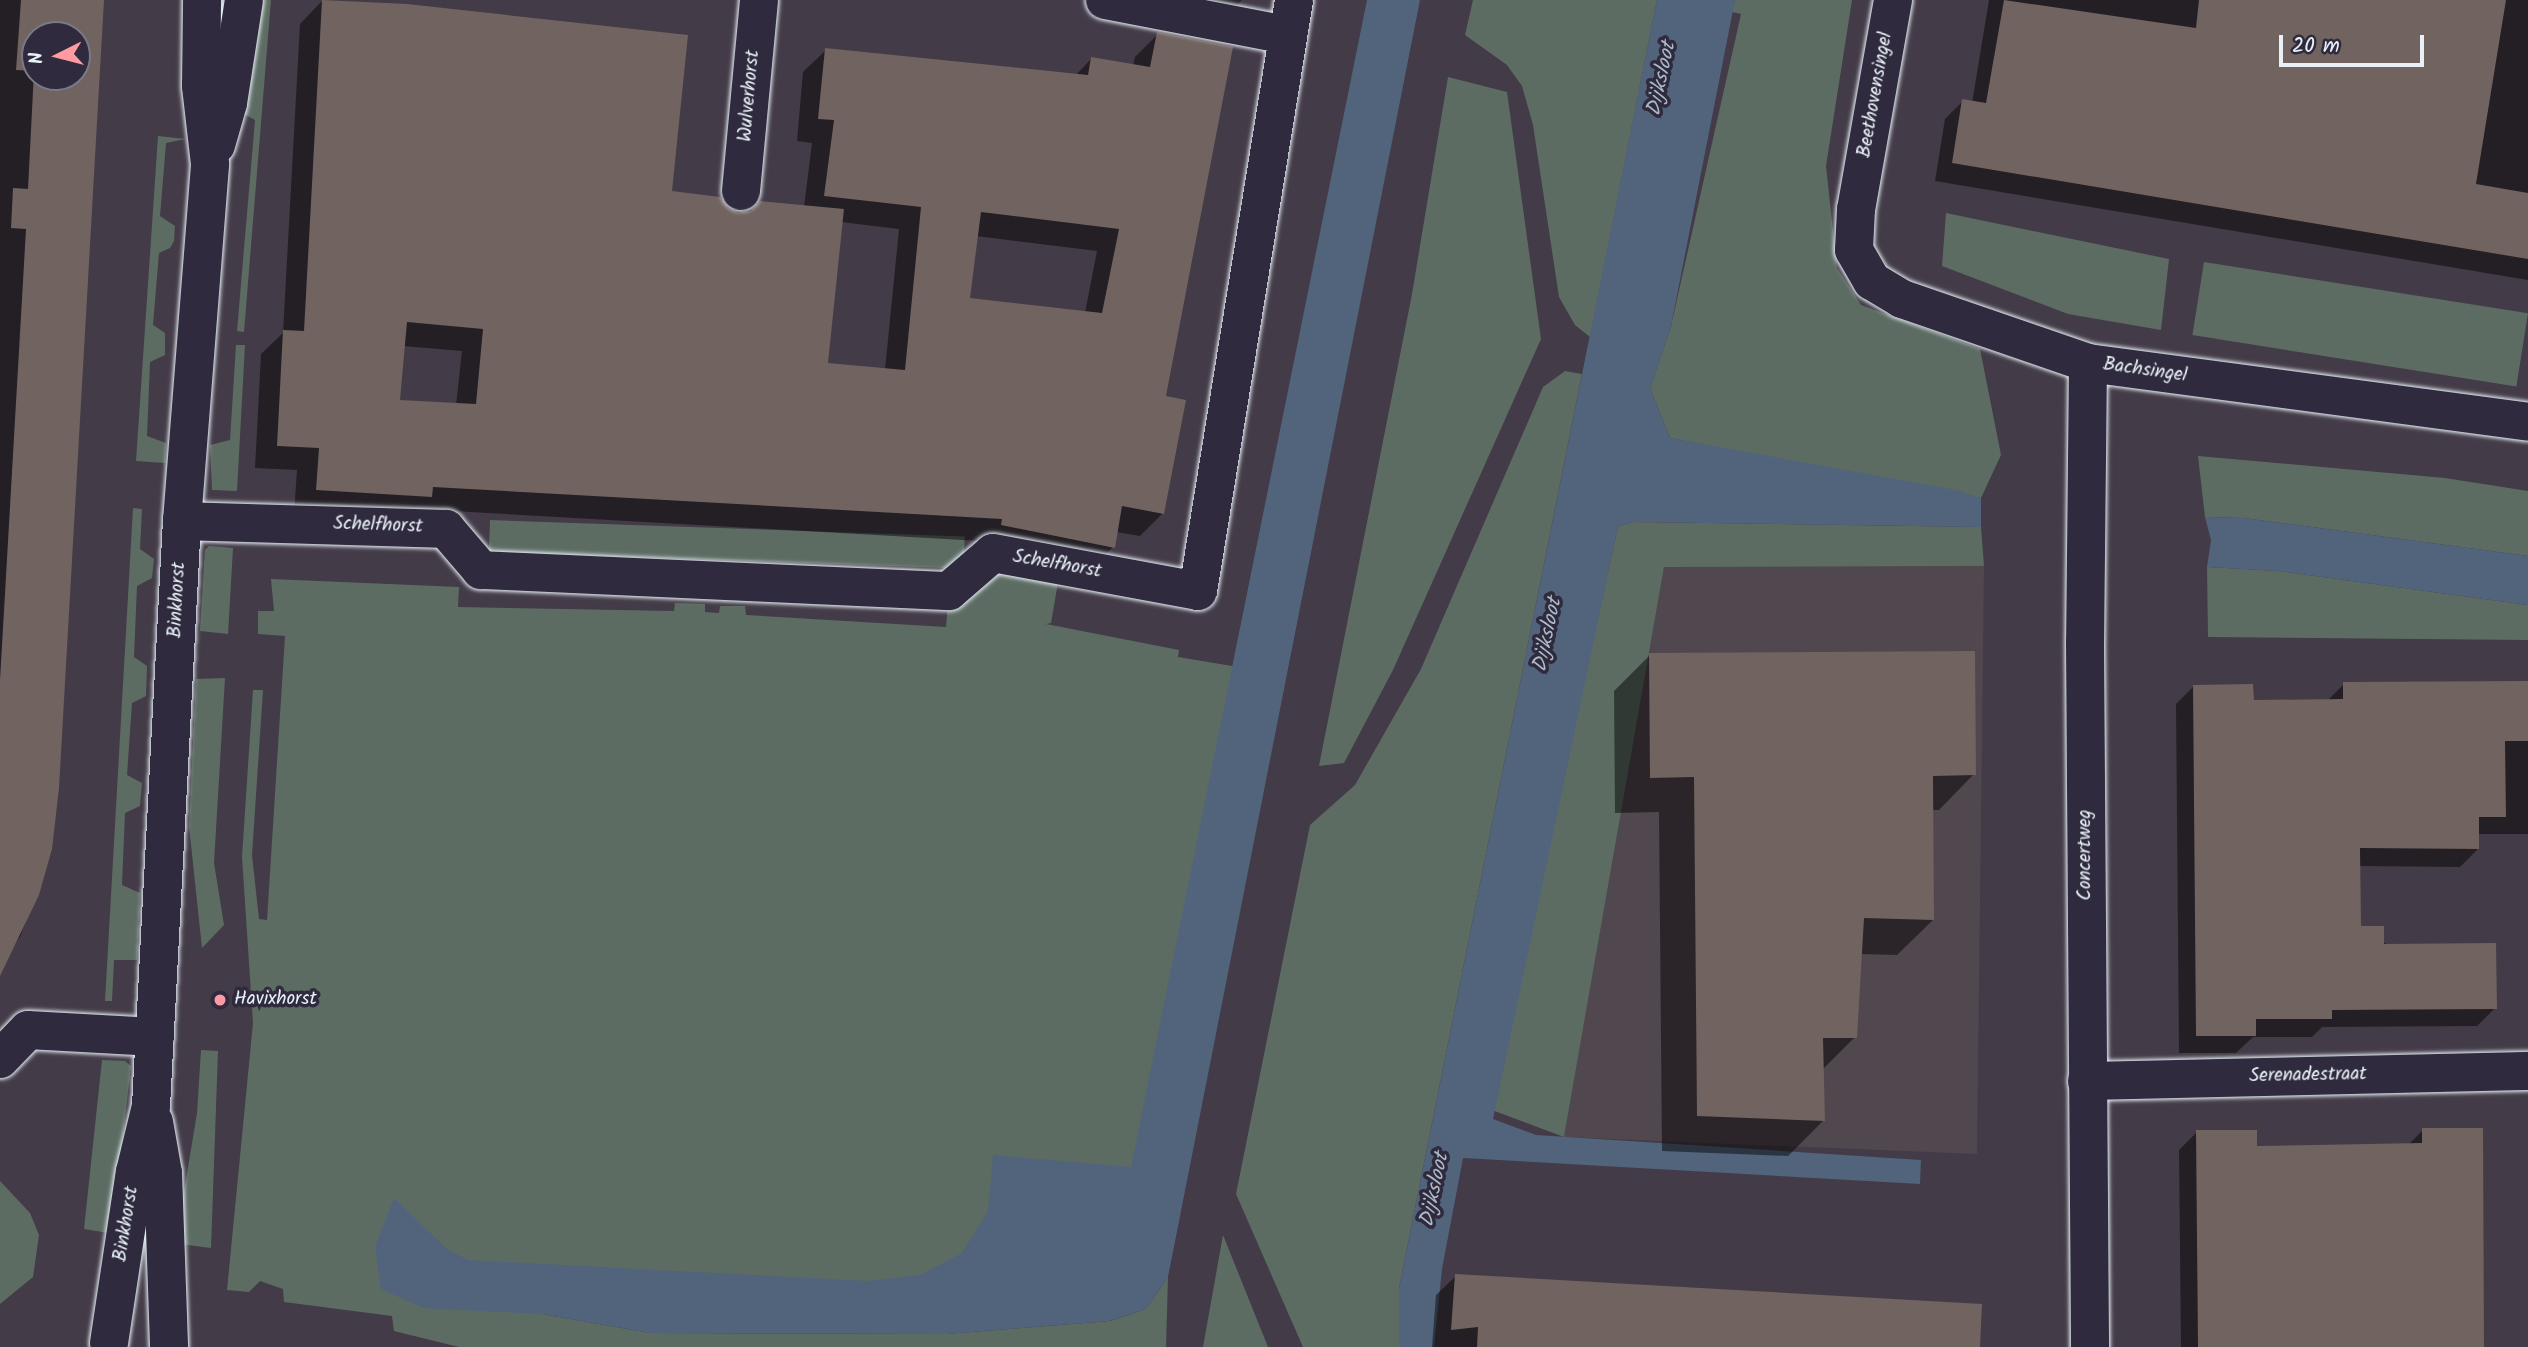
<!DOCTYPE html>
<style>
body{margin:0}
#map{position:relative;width:2528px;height:1347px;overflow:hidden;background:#433b47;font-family:Kalam,sans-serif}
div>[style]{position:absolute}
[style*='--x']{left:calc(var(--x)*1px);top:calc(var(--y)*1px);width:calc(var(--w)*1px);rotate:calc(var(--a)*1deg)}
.built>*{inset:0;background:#51474e}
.green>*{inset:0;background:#5d6c63;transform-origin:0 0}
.water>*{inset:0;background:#51647c}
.shadow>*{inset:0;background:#0007}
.building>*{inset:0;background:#71635f}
.roads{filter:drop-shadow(0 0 2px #e8f1f8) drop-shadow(0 0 2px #e8f1f8)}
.minor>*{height:38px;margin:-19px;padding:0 19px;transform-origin:19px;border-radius:19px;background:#2f2a3d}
.dots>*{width:19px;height:19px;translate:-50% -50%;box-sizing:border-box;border:4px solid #2f2a3d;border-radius:50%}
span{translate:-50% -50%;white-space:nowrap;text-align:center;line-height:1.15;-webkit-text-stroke:7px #2f2a3d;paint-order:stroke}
.street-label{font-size:19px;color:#e8f1f8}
.poi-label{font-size:19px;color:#e8f1f8}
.left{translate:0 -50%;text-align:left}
.water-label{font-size:21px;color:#acb9c6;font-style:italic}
.north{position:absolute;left:21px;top:21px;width:70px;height:70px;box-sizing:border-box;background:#2f2a3d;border:2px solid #797a88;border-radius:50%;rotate:264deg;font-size:19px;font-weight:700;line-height:28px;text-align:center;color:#e8f1f8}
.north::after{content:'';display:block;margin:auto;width:24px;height:32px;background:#ff9aa2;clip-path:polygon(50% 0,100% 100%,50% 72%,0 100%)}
.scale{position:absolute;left:2279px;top:35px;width:145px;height:32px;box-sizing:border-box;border:4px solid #e8f1f8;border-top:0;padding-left:9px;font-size:21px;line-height:24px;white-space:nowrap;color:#e8f1f8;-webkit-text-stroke:5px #2f2a3d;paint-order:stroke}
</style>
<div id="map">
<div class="built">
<i style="clip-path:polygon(1984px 566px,1977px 1154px,1564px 1137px,1664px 567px)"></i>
</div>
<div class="green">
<i style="clip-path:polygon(255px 0,271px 0,244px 332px,237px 331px,255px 120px,244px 114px)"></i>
<i style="clip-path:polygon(1473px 0,1657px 0,1590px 337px,1575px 325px,1559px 297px,1533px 125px,1522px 86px,1507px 65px,1465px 35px)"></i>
<i style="clip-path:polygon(1735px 0,1852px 0,1826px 166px,1837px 268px,1861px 305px,1980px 349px,2001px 455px,1981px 498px,1670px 438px,1650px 388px,1671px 326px,1741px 14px,1732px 12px)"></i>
<i style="clip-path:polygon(1448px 77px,1507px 92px,1541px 339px,1393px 670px,1344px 763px,1319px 766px,1412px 294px)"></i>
<i style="clip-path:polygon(158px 136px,186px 139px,166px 143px,160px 216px,175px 226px,174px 241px,170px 248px,159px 253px,153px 325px,165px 333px,165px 355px,150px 362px,147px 436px,166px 443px,165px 463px,136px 461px)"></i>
<i style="clip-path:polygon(1946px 213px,2169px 259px,2161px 330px,2068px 314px,1942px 266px)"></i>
<i style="left:2204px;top:262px;width:328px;height:74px;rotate:9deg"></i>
<i style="clip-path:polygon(236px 345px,245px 345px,237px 491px,212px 490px,210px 445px,230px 440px)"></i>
<i style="clip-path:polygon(1565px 371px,1582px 374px,1399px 1288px,1399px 1347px,1303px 1347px,1236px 1194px,1310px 825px,1355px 785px,1421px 669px,1543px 387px)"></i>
<i style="clip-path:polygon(2198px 456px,2445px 478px,2528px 491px,2528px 556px,2244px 518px,2205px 517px)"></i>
<i style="clip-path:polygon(133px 508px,142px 509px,140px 549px,154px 559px,152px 578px,137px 586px,134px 657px,147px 666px,146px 696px,132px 703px,127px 775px,142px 783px,140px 806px,125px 813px,122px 885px,140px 893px,137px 960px,114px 960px,112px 1001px,105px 1001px)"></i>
<i style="left:490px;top:520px;width:475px;height:32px;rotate:2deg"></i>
<i style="clip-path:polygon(1633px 522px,1981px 527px,1984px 566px,1664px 567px,1564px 1137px,1492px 1110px,1618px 526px)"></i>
<i style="clip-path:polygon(209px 546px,233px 548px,228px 634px,200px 631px,205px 550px)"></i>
<i style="clip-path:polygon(993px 553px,1061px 565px,1051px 623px,1014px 631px,1046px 624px,1179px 650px,1178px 657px,1262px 671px,1101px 1290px,542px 1314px,650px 1333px,947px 1334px,1110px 1321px,1146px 1309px,1168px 1277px,1166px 1347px,459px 1347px,394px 1331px,392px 1316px,284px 1302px,283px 1289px,260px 1281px,249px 1292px,227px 1290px,253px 1023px,242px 857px,253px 690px,263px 690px,252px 855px,259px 919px,267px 920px,285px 636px,258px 634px,258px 611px,274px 611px,271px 579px,459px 587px,458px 607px,674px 611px,675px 603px,705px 604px,705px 612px,719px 613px,720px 606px,745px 606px,746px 615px,946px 627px,949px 591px)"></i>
<i style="clip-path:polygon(2207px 567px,2279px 571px,2528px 605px,2528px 640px,2208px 637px)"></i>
<i style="clip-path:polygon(225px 678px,214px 863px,224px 925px,202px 948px,189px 826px,196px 679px)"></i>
<i style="clip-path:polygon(201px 1050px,218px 1051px,211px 1248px,180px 1244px,179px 1222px,197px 1113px)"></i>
<i style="clip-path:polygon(102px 1060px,125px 1061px,131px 1066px,112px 1230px,108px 1233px,84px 1229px)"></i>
<i style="clip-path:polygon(0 1181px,30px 1213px,39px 1235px,33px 1277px,0 1304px)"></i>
<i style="clip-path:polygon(1223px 1235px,1268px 1347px,1203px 1347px)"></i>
</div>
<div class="water">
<i style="clip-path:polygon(1367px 0,1420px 0,1168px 1277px,1146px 1309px,1109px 1321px,947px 1334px,650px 1333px,542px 1314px,423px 1308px,381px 1289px,375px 1247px,394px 1198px,447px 1249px,468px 1260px,867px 1281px,920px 1275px,962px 1253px,988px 1211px,993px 1155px,1131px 1167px)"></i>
<i style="clip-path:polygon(1657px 0,1735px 0,1671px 326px,1650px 388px,1670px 438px,1956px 490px,1981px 498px,1981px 527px,1633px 522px,1618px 526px,1493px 1119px,1536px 1135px,1921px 1160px,1920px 1184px,1463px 1158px,1442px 1269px,1434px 1347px,1399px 1347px,1399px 1288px)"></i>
<i style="clip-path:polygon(2205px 517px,2244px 518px,2528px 556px,2528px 605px,2279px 571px,2207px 567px,2211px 540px)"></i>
</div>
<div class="shadow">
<i style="clip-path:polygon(evenodd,0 0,102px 0,50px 849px,21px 935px,0 968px,0 0,35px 35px,77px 35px,77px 77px,35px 77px,35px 35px)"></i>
<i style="clip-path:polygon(1115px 0,1242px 0,1222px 22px)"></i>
<i style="clip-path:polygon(1989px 0,2528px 0,2528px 280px,1935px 181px,1945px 119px,1963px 101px,1972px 103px)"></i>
<i style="clip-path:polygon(evenodd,322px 1px,670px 193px,738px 214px,804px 207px,812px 143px,797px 141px,803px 72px,826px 50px,1075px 76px,1091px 59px,1133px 66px,1135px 57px,1158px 34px,1162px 514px,1140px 536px,1116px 532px,1113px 547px,1090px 570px,980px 541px,417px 509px,294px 513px,297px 470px,255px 468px,261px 354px,283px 333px,300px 24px,322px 1px,841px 222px,899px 229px,885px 370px,826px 365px,841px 222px,322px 1px,976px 236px,1097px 251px,1085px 313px,968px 300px,976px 236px,322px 1px,403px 346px,462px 351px,456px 405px,398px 402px,403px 346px)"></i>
<i style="clip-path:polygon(1650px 655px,1974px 774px,1939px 810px,1932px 810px,1933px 920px,1897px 955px,1860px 954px,1855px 1037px,1822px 1070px,1823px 1121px,1788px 1156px,1662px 1151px,1659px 812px,1615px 813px,1614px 691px)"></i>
<i style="clip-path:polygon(2528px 682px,2528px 834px,2477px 834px,2478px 849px,2460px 867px,2359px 866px,2359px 928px,2495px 1008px,2477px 1026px,2322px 1027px,2312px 1037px,2253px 1037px,2236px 1053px,2179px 1053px,2176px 704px,2194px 686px,2252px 702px,2327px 701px,2344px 684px)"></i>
<i style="clip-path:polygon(2423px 1130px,2482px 1347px,2181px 1347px,2179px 1150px,2197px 1132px,2255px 1148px,2408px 1145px)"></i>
<i style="clip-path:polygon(1456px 1276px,1978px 1347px,1432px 1347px,1436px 1295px)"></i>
</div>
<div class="building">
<i style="clip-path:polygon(evenodd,21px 0,104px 0,59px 788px,52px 849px,39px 895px,0 976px,0 680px,26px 229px,11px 228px,13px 188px,28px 189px,34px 71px,16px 70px,21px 0,35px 35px,77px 35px,77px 77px,35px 77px,35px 35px)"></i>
<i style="clip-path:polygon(evenodd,322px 0,407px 4px,688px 35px,672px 191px,720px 197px,728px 208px,738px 213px,751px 211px,760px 201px,844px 209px,828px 363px,905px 370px,921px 207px,824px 196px,834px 120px,818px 119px,825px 48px,1088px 75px,1091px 57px,1150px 67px,1157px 32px,1233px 47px,1166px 396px,1186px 400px,1164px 514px,1122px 506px,1115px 548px,1001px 525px,1002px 519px,433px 487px,432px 497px,316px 490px,319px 448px,277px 446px,283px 330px,304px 331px,322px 0,981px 212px,1119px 229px,1102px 313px,970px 298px,981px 212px,322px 0,407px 322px,483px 329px,476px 404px,400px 400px,407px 322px)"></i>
<i style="clip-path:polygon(2004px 0,2196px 28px,2199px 0,2506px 0,2476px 184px,2528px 193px,2528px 259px,1952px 163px,1962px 99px,1986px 103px)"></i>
<i style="clip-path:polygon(1975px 651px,1976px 775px,1933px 776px,1934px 920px,1864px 918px,1857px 1038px,1823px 1038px,1825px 1121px,1697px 1116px,1694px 777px,1650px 778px,1649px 653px)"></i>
<i style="clip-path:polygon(2528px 681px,2528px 741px,2505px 741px,2506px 817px,2479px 817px,2479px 849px,2360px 848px,2361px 926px,2384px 926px,2384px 944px,2496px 943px,2497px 1009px,2332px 1010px,2332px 1019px,2256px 1019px,2256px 1036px,2196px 1036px,2193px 685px,2253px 684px,2254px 700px,2343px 699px,2343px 682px)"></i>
<i style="clip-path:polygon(2422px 1128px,2483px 1128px,2484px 1347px,2198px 1347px,2196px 1130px,2257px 1130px,2257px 1146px,2422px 1143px)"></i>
<i style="clip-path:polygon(1455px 1274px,1982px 1304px,1980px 1347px,1477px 1347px,1478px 1327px,1451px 1330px)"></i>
</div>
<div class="roads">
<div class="minor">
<i style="--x:1105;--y:0;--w:185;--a:10.9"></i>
<i style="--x:1893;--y:0;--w:212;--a:100"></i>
<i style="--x:1856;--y:209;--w:41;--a:92.8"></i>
<i style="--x:1854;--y:250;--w:36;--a:60"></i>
<i style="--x:1872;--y:281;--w:35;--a:31"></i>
<i style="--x:1902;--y:299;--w:197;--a:19"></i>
<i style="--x:2088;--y:363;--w:444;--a:7.6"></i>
<i style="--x:216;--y:145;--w:44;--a:-74.1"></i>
<i style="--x:228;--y:103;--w:104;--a:-81.2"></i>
<i style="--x:741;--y:191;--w:192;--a:-84.6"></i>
<i style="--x:2088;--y:363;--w:280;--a:90.6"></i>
<i style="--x:2085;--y:643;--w:704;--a:89.59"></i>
<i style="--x:182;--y:521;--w:264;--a:1.7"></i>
<i style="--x:446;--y:529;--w:54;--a:49.5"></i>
<i style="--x:481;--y:570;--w:468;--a:2.6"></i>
<i style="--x:949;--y:591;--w:58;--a:-40.8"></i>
<i style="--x:993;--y:553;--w:208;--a:10.5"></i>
<i style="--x:1198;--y:591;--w:599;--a:-80.77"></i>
<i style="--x:0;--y:1059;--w:40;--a:-46"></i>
<i style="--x:28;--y:1030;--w:127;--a:3.2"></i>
<i style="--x:2087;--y:1081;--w:441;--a:-1.3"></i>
<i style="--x:154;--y:1122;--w:52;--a:80"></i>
<i style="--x:163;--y:1173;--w:173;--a:88"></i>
<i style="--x:109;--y:1343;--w:173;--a:-81.4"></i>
<i style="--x:135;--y:1172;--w:68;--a:-76.4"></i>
<i style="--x:151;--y:1106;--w:586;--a:-86.97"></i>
<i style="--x:182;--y:521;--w:358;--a:-85.5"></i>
<i style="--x:210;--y:164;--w:79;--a:-96.6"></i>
<i style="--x:201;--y:86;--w:86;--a:-89.3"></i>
</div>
</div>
<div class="dots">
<i style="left:220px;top:1000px;background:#ff9aa2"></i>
</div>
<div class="street-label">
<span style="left:1876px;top:95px;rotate:-80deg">Beethovensingel</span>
<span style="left:750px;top:96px;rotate:-85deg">Wulverhorst</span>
<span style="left:2145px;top:371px;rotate:8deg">Bachsingel</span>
<span style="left:378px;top:526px;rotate:2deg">Schelfhorst</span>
<span style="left:1057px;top:565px;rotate:10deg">Schelfhorst</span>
<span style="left:178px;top:600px;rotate:-87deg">Binkhorst</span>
<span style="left:2086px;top:855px;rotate:-90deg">Concertweg</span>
<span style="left:2308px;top:1076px;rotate:-1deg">Serenadestraat</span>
<span style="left:127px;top:1224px;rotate:-81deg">Binkhorst</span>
</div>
<div class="poi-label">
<span class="left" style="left:234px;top:1000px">Havixhorst</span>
</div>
<div class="water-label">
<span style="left:1662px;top:79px;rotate:-78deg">Dijksloot</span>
<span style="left:1548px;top:635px;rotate:-78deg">Dijksloot</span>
<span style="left:1435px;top:1190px;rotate:-78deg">Dijksloot</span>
</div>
<div class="north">N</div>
<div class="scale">20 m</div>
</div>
